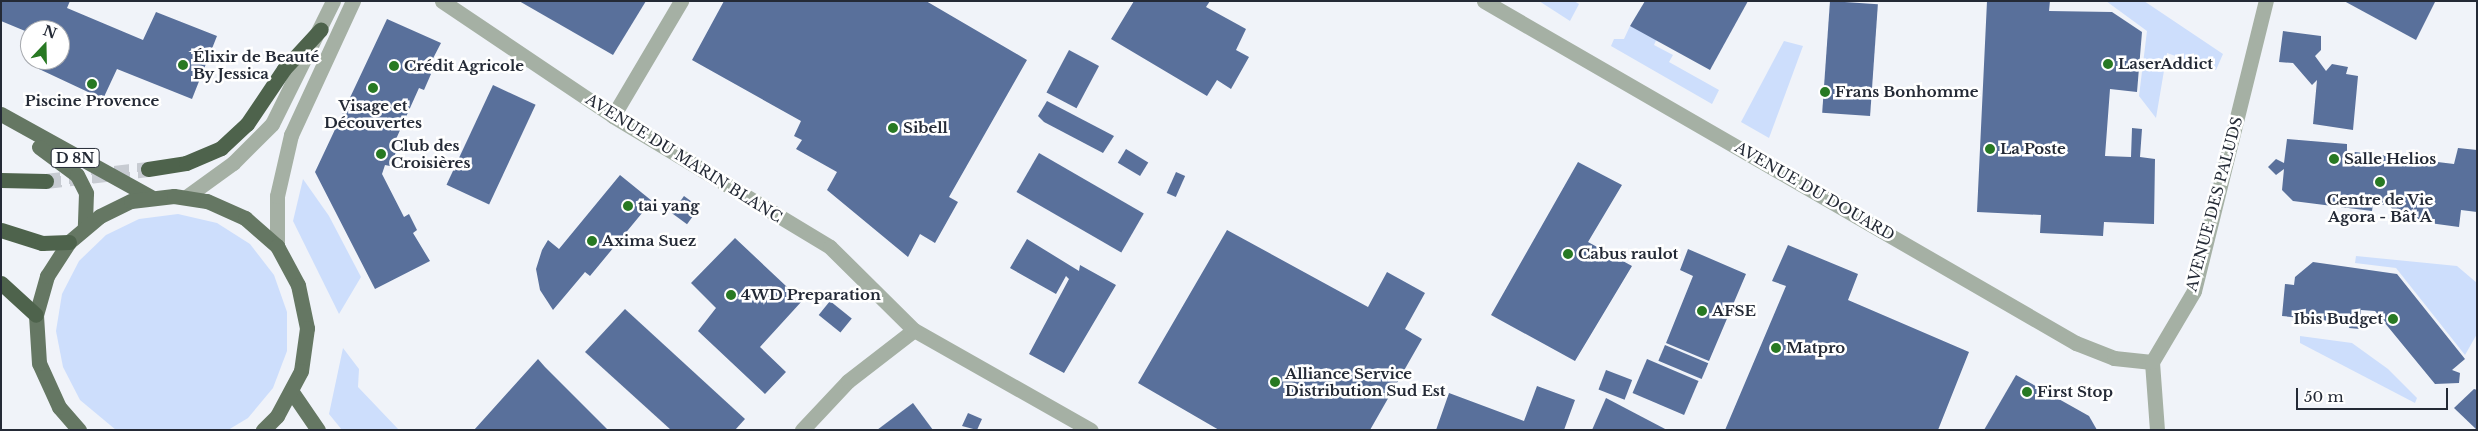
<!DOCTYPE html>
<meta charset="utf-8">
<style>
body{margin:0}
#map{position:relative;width:2478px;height:431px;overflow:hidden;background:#f0f3f9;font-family:"Libre Baskerville",serif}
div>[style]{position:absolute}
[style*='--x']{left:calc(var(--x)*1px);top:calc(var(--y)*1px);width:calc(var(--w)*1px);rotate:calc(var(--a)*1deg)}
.green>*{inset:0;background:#cddefc}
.building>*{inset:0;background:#59709b;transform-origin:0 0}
.highway-tunnel>*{height:15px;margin-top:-7.5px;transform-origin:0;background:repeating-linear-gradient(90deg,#c7cbd2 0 15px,transparent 0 23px)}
.minor>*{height:15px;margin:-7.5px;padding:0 7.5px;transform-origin:7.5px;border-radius:7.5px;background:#a5b0a4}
.major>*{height:15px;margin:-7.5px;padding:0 7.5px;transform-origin:7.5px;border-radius:7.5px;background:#657763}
.highway>*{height:15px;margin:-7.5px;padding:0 7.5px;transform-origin:7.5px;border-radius:7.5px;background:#4e634c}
.dots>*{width:14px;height:14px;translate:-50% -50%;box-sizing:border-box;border:2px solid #fff;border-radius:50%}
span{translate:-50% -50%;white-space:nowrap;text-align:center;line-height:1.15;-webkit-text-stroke:5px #fff;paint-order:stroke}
.shield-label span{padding:1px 4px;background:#fff;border:1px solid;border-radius:4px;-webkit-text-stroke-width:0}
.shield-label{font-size:14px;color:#242a36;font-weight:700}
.poi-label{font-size:15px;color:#242a36;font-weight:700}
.left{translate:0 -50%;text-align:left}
.right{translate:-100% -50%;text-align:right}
.street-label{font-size:15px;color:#242a36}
.frame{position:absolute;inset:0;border:2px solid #242a36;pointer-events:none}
.north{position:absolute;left:20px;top:20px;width:50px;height:50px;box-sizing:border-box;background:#fff;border:1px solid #a7aaaf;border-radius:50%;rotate:21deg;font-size:14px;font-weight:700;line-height:20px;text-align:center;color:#242a36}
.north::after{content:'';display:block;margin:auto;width:18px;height:22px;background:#287923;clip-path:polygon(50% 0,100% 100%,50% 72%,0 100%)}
.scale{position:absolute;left:2296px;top:388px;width:152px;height:22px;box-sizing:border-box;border:2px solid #242a36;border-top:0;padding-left:6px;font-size:15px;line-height:18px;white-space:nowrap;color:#242a36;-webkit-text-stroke:4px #fff;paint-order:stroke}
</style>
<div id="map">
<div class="green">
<i style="clip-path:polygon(1539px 1px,1574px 1px,1579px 4px,1570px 21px)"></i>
<i style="clip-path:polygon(2106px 1px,2144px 1px,2223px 54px,2216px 70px,2167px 53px,2156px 118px,2139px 96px,2147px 31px)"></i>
<i style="clip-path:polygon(1630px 26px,1658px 36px,1654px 45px,1673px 55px,1669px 62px,1719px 90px,1712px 104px,1611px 46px,1614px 39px,1624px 39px)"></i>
<i style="clip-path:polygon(1784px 41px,1803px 46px,1769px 138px,1741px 122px)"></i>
<i style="clip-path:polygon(303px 179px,329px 216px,361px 277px,339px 314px,293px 221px)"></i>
<i style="clip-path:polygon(178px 214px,217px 223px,250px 244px,274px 275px,287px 312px,287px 351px,273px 388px,248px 418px,228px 430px,116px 430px,80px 400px,63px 367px,56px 331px,62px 294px,79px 261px,106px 235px,139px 219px)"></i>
<i style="clip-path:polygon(2356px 256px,2457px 266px,2477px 283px,2477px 334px,2465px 355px,2396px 268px,2355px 263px)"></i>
<i style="clip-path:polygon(2300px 336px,2352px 343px,2388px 369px,2417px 398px,2415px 403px,2300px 343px)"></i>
<i style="clip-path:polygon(343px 348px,359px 369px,358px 387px,399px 430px,342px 430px,329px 414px)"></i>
</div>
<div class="building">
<i style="clip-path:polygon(1px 1px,70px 1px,67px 8px,143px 40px,156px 12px,217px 36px,192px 99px,117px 69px,103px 99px,39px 69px,43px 60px,60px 60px,60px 30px,30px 33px,1px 21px)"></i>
<i style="clip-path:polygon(519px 1px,646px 1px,613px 55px)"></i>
<i style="clip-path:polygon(724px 1px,926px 1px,1027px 60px,949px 197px,958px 202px,935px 243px,920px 234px,908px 257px,827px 190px,837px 172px,796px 149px,802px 140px,794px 136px,801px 121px,692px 60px)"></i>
<i style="clip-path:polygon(1134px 1px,1210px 1px,1206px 7px,1246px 29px,1236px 50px,1249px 57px,1231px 89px,1217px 80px,1207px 96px,1111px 39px)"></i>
<i style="clip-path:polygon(1645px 1px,1748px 1px,1710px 70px,1630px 26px)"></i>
<i style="left:1830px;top:1px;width:48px;height:112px;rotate:4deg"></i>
<i style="clip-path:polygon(1987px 1px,2050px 1px,2049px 11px,2112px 12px,2142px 32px,2137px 92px,2110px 89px,2105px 156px,2131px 157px,2132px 128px,2142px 129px,2140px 157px,2155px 159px,2154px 224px,2104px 222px,2103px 236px,2040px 233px,2041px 215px,1977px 212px)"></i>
<i style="clip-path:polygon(2344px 1px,2433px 1px,2435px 2px,2416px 40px)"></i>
<i style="clip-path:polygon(387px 19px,441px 43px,426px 72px,431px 74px,424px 90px,419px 88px,392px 148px,397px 150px,390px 166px,385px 165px,382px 174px,404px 217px,409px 214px,417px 230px,413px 233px,430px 261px,375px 289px,315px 172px)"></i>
<i style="clip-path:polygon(2283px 31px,2321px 36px,2321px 50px,2315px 56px,2326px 71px,2332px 64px,2348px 67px,2346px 74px,2358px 76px,2353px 130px,2313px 124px,2317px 80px,2312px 85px,2293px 63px,2279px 62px)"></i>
<i style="left:1069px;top:50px;width:34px;height:48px;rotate:28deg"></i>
<i style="left:493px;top:85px;width:47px;height:110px;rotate:25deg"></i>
<i style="clip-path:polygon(1047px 101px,1114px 136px,1103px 153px,1044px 122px,1038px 116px)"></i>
<i style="clip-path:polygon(2287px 139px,2347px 144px,2347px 151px,2454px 164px,2458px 148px,2477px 150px,2477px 212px,2461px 210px,2459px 227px,2400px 219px,2389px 205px,2373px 204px,2372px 211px,2293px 201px,2282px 190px,2284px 169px,2276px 175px,2268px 167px,2276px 159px,2284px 163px)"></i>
<i style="left:1126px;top:149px;width:26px;height:16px;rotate:31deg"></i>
<i style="left:1039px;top:153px;width:121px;height:45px;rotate:30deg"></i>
<i style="clip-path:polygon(1578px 162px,1622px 185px,1588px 242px,1632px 266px,1575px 361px,1491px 315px)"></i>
<i style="left:1176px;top:172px;width:10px;height:23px;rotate:24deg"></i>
<i style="clip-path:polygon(620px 175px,652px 201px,590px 276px,585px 272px,553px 310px,540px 290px,536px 269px,542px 250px,548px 240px,559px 249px)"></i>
<i style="left:684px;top:196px;width:19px;height:21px;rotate:36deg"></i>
<i style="clip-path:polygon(1227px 230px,1368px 307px,1387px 272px,1425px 293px,1405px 329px,1422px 339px,1370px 430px,1219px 430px,1138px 383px)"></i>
<i style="clip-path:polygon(735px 238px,802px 301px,760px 347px,786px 372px,765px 394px,698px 331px,716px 308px,691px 283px)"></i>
<i style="clip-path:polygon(1027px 239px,1079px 271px,1080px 265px,1116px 285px,1064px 373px,1029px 354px,1069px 279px,1066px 276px,1056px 294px,1010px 268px)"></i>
<i style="clip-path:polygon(1788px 245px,1858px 274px,1848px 300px,1969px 352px,1938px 430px,1725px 430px,1786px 286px,1772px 281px)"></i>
<i style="clip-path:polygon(1688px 249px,1746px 274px,1709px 361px,1666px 343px,1693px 276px,1680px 270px)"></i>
<i style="clip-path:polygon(2313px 262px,2397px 274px,2465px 359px,2452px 370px,2460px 373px,2459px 383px,2435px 384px,2375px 311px,2361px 310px,2360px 329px,2349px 328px,2350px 323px,2282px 316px,2285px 284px,2294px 285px,2295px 277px)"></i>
<i style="left:830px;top:301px;width:28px;height:18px;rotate:39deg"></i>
<i style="clip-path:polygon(625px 309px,745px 419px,735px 430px,671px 430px,585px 352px)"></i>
<i style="left:1665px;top:345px;width:47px;height:17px;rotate:23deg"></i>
<i style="clip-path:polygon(538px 359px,545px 367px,608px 430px,474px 430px)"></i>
<i style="left:1647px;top:359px;width:56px;height:37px;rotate:23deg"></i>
<i style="left:1606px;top:370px;width:28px;height:21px;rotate:21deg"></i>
<i style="clip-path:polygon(2016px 375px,2089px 416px,2097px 430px,1984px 430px)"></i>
<i style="clip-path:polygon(1537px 386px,1575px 400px,1564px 430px,1436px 430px,1449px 393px,1524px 421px)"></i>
<i style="clip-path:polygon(2474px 389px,2477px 390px,2477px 430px,2454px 408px)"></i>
<i style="clip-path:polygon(1606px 398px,1667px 430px,1592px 430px)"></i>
<i style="clip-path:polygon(913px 403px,933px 430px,877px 430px)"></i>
<i style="clip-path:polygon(968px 413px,982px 419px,977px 430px,962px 426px)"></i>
</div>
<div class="highway-tunnel">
<i style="--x:46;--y:181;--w:103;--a:-6.7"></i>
</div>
<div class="minor">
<i style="--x:442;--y:1;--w:206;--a:33.9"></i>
<i style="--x:613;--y:116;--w:253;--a:31.1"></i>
<i style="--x:830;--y:247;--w:118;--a:44.7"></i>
<i style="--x:1484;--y:1;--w:684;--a:30.02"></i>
<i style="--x:2076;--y:343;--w:41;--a:21.5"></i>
<i style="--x:2114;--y:358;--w:38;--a:6"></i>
<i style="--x:613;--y:116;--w:134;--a:-59.4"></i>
<i style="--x:186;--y:197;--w:58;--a:-35.9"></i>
<i style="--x:233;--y:163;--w:55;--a:-45"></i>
<i style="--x:272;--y:124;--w:137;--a:-63.6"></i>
<i style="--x:277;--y:246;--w:50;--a:-90"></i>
<i style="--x:277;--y:196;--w:63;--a:-77.1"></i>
<i style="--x:291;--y:135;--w:148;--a:-65.2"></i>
<i style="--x:802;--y:430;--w:67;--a:-46.8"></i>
<i style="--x:848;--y:381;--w:83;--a:-37.7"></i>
<i style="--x:914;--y:330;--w:203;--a:29.5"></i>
<i style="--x:2157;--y:430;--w:68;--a:-94.2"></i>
<i style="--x:2152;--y:362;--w:82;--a:-59.4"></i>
<i style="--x:2194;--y:291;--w:299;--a:-76.1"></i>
</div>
<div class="major">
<i style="--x:1;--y:114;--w:171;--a:29"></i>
<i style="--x:39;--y:147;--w:47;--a:36.4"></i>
<i style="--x:77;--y:175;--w:20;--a:63"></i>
<i style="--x:86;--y:193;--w:33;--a:92"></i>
<i style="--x:292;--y:392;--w:46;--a:55.6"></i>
<i style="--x:79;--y:430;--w:30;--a:-131"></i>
<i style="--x:59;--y:407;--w:48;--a:-114.4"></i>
<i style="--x:39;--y:363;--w:48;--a:-93.6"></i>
<i style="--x:36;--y:315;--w:41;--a:-74.2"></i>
<i style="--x:47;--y:276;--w:40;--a:-57.1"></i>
<i style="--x:69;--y:242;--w:40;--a:-40"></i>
<i style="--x:100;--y:216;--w:34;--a:-26"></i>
<i style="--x:131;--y:201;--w:43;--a:-6.6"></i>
<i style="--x:174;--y:196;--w:33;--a:9"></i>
<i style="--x:207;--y:201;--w:42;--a:24.1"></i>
<i style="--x:245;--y:218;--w:43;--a:41.2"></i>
<i style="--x:277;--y:246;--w:44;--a:61.7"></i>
<i style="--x:298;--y:285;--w:44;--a:78.2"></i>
<i style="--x:307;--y:328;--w:43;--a:97.9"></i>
<i style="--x:301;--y:371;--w:51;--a:118.1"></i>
<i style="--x:277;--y:416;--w:20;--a:135"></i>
</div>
<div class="highway">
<i style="--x:148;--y:169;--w:38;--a:-9"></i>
<i style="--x:186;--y:163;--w:38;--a:-23"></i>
<i style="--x:221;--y:148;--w:35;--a:-43"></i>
<i style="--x:247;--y:124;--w:66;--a:-56.1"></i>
<i style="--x:284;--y:69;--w:54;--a:-47.2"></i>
<i style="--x:1;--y:180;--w:45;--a:1.3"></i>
<i style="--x:1;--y:230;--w:43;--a:17.6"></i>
<i style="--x:42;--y:243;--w:27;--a:-2"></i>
<i style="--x:1;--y:283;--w:47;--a:42.4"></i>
</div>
<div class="dots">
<i style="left:2108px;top:64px;background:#287923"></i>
<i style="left:183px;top:65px;background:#287923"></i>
<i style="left:394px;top:66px;background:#287923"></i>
<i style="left:92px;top:84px;background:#287923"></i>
<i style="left:373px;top:88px;background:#287923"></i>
<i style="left:1825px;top:92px;background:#287923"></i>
<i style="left:893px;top:128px;background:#287923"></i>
<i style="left:1990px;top:149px;background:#287923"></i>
<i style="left:381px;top:154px;background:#287923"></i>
<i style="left:2334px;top:159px;background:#287923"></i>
<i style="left:2380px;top:182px;background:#287923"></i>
<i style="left:628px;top:206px;background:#287923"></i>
<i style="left:592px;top:241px;background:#287923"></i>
<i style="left:1568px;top:254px;background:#287923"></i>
<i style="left:731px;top:295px;background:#287923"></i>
<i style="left:1702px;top:311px;background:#287923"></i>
<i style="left:2393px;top:319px;background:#287923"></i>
<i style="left:1776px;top:348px;background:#287923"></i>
<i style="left:1275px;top:382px;background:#287923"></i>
<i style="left:2027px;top:392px;background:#287923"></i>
</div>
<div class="shield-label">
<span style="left:75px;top:158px">D 8N</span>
</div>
<div class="poi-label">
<span class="left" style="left:193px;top:65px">Élixir de Beauté<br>By Jessica</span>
<span class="left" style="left:2118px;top:64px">LaserAddict</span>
<span class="left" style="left:404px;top:66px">Crédit Agricole</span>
<span class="left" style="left:1835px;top:92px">Frans Bonhomme</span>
<span style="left:92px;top:101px">Piscine Provence</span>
<span style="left:373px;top:114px">Visage et<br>Découvertes</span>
<span class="left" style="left:903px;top:128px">Sibell</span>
<span class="left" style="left:391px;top:154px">Club des<br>Croisières</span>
<span class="left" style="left:2000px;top:149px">La Poste</span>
<span class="left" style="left:2344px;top:159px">Salle Helios</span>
<span style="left:2380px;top:208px">Centre de Vie<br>Agora - Bât A</span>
<span class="left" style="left:638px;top:206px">tai yang</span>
<span class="left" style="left:602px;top:241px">Axima Suez</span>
<span class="left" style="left:1578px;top:254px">Cabus raulot</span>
<span class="left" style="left:741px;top:295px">4WD Preparation</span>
<span class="left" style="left:1712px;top:311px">AFSE</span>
<span class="right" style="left:2383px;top:319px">Ibis Budget</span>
<span class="left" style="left:1786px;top:348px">Matpro</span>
<span class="left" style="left:1285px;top:382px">Alliance Service<br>Distribution Sud Est</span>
<span class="left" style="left:2037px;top:392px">First Stop</span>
</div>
<div class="street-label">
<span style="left:684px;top:158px;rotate:32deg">AVENUE DU MARIN BLANC</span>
<span style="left:1815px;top:191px;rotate:30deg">AVENUE DU DOUARD</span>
<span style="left:2214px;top:204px;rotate:-75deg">AVENUE DES PALUDS</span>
</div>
<div class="frame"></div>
<div class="north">N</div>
<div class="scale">50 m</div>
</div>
